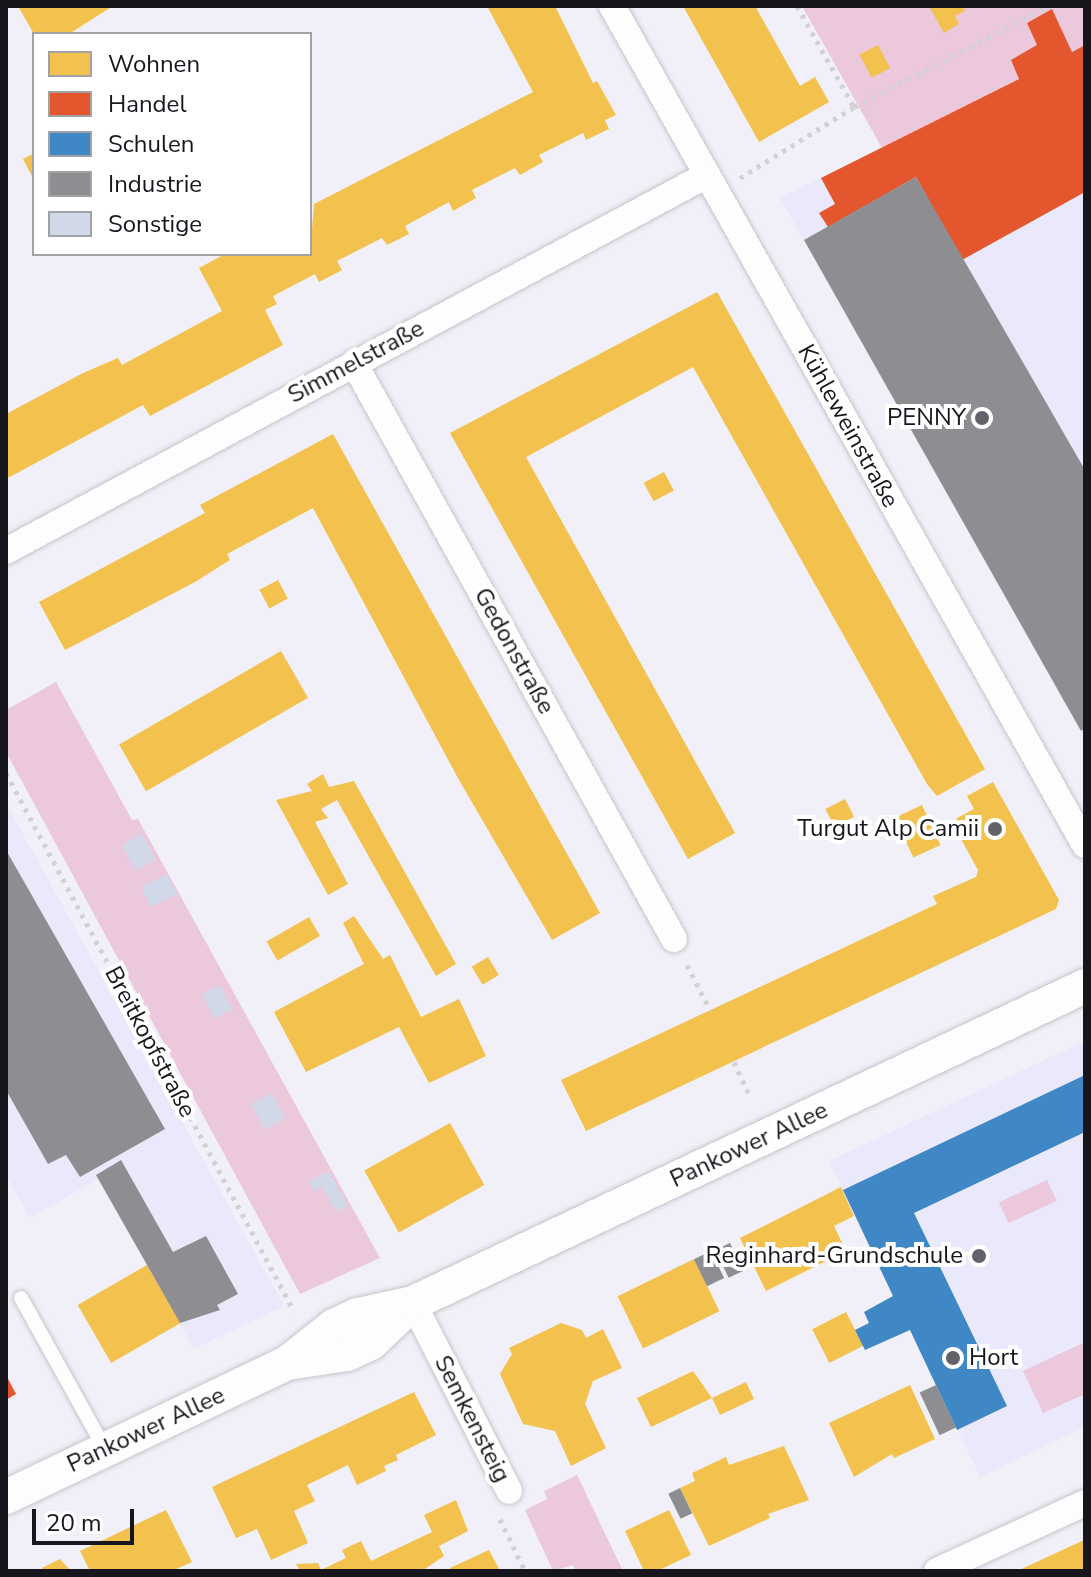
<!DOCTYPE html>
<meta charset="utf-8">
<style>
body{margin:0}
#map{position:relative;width:1091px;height:1577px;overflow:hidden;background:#f1f0f8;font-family:"Nunito Sans",sans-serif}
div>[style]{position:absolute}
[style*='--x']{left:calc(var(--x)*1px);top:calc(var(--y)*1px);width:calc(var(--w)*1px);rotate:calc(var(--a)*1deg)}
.built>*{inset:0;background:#eae9fb}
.green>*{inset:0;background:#ebc8db;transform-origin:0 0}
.homes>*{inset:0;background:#f2c14e;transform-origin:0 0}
.shops>*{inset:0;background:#e4572e}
.schools>*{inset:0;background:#3f88c5}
.industry>*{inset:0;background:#8d8d92;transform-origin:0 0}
.building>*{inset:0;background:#d1d9e8;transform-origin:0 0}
.path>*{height:5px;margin-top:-2.5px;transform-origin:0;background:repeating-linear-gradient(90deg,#d2d2d4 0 4px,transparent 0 10px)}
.roads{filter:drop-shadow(0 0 2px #c5c5cb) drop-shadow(0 0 2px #c5c5cb)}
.service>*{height:14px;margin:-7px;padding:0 7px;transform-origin:7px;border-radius:7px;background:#fdfdfe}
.minor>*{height:26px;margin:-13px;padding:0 13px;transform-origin:13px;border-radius:13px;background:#fdfdfe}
.tertiary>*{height:34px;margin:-17px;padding:0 17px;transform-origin:17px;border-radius:17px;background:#fdfdfe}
.dots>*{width:22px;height:22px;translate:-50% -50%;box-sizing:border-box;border:4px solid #fff;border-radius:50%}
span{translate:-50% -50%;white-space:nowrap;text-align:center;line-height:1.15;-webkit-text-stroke:8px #fff;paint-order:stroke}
.street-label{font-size:24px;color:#17161d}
.poi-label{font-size:24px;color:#17161d}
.right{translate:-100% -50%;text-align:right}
.left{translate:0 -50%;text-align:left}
.frame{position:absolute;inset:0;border:8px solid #17161d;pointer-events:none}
.legend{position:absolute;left:32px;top:32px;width:280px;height:224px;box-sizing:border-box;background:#fff;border:2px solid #a2a2a5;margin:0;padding:10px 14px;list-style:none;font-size:24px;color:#17161d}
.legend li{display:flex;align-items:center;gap:16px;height:40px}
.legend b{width:40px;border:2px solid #a2a2a5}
.scale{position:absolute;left:32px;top:1509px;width:102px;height:36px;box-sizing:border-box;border:4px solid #17161d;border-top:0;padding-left:10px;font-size:24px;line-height:28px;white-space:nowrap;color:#17161d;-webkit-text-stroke:6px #fff;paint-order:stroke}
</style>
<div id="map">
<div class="built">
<i style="clip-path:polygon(1085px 45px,1085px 739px,780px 198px)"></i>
<i style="clip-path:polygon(6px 803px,284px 1306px,194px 1349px,98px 1179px,30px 1218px,6px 1176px)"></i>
<i style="clip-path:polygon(1085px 1041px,1085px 1427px,980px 1477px,829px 1161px)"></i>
</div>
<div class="green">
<i style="clip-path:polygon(802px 6px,1085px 6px,1085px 45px,882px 148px)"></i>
<i style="clip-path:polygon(56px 682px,132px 820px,138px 819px,380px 1258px,300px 1294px,6px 752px,6px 710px)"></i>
<i style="left:1047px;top:1180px;width:23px;height:53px;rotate:65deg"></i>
<i style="clip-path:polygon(1085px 1342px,1085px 1394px,1043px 1413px,1023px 1371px)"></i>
<i style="clip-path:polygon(577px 1475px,623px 1571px,576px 1571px,573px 1565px,553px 1571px,525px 1510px,547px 1499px,544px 1491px)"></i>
</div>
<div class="homes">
<i style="clip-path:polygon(18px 6px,113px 6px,69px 34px,34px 34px)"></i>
<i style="clip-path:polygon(487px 6px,555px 6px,593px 83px,597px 81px,616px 115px,605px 120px,609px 129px,586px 140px,583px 133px,539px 155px,543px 162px,520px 175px,515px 168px,472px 190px,476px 198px,453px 211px,449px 202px,405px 226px,409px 234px,387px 245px,382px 238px,337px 261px,342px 270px,319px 282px,315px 274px,273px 296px,277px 304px,265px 310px,283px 345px,150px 416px,143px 405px,6px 479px,6px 414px,83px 373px,118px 358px,122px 365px,222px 311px,199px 268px,225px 254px,310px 254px,314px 204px,533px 92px)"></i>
<i style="clip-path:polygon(683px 6px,755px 6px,800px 86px,815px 77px,829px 102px,759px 142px)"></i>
<i style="clip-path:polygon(929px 6px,963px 6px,965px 11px,955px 16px,959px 24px,944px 33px)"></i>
<i style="left:878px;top:45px;width:26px;height:21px;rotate:62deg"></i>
<i style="clip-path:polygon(34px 153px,34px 180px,23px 159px)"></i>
<i style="clip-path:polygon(717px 292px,985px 769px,937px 796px,927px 784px,693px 367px,526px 457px,735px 833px,688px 859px,450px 433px)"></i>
<i style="clip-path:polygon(333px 434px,600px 913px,552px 940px,459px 780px,313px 508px,227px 554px,230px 560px,195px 582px,65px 650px,39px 602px,205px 513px,200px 505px)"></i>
<i style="left:664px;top:472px;width:21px;height:23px;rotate:62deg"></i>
<i style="left:278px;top:580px;width:21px;height:21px;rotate:62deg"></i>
<i style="left:281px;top:651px;width:54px;height:187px;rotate:60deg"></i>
<i style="clip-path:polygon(323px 774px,329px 787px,354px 781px,456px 964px,436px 976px,337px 800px,321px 809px,328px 818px,315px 822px,348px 884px,328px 895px,276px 800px,312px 791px,307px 784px)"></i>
<i style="clip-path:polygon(993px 782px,1059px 900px,1056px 909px,586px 1131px,561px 1080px,937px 904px,933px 896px,976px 877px,978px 870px,955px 828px,957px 818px,974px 809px,967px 796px)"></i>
<i style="left:845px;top:799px;width:20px;height:22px;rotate:63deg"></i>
<i style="left:922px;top:805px;width:44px;height:30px;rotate:65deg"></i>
<i style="clip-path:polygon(354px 916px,383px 959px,390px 955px,421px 1017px,459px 999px,486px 1056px,429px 1083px,399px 1027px,306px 1072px,274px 1012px,364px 964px,343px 923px)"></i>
<i style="left:309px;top:917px;width:22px;height:49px;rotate:60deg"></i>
<i style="left:488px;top:957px;width:21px;height:19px;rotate:59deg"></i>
<i style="left:450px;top:1123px;width:71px;height:98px;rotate:61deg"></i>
<i style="clip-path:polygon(841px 1187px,854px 1216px,834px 1226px,846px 1251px,766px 1291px,740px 1238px)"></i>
<i style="left:694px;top:1259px;width:58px;height:85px;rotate:64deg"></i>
<i style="left:147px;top:1265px;width:67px;height:80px;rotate:60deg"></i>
<i style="left:846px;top:1312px;width:38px;height:38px;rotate:63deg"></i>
<i style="clip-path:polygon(561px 1323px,582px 1330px,586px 1338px,603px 1329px,622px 1368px,593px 1381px,585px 1404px,606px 1448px,571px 1466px,555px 1431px,523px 1424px,500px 1374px,512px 1354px,509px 1348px)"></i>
<i style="clip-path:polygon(693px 1371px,712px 1398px,746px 1382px,754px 1399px,720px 1415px,712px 1398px,651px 1427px,637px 1398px)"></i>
<i style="clip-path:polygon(910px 1385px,935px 1439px,894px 1458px,892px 1454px,854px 1477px,829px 1423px)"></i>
<i style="clip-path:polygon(414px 1392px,436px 1435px,396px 1455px,398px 1460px,384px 1466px,386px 1471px,357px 1485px,348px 1465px,307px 1485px,315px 1501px,294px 1511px,308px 1543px,271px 1560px,257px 1529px,236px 1538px,212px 1487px)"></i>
<i style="clip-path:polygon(784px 1446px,809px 1500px,768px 1514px,770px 1518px,709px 1546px,680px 1488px,695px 1481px,692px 1473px,726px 1457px,729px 1465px)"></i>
<i style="clip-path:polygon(456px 1500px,468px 1531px,439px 1546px,444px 1556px,422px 1571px,300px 1571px,296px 1564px,318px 1563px,321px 1570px,346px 1558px,342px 1550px,361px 1541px,371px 1561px,432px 1532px,424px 1515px)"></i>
<i style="clip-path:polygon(166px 1510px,192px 1562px,172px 1571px,90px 1571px,80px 1551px)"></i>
<i style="clip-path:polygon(669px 1510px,691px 1555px,657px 1571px,644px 1571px,625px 1531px)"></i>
<i style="clip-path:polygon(1084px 1540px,1085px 1571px,1017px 1571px)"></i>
<i style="clip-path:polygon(489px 1550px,500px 1571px,451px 1571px,450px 1568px)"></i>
<i style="clip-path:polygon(60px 1559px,71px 1571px,44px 1571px,42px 1568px)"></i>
</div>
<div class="shops">
<i style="clip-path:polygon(1052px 9px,1072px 52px,1085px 45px,1085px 192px,962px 260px,916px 177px,828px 227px,819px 213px,835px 204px,821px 178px,1019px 79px,1011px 60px,1037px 45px,1027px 23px)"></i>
<i style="clip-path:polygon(6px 1375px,16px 1394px,6px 1400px)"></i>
</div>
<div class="schools">
<i style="clip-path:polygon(1085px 1075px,1085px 1132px,914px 1213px,1007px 1406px,957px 1430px,910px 1330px,865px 1350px,855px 1330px,869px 1323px,864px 1312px,893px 1296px,843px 1190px)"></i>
</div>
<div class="industry">
<i style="clip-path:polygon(916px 177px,1085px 470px,1085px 728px,1081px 731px,804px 240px)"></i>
<i style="clip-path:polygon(6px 850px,165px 1129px,80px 1177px,66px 1155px,48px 1164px,6px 1090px)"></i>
<i style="clip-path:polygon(121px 1160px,173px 1252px,206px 1236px,238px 1294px,217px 1305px,220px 1310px,180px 1323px,96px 1175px)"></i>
<i style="left:730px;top:1243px;width:31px;height:16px;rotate:65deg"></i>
<i style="left:711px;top:1251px;width:30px;height:19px;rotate:64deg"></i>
<i style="left:936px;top:1385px;width:47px;height:18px;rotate:65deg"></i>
<i style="left:680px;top:1488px;width:28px;height:13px;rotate:64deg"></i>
</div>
<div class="building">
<i style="left:142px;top:834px;width:29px;height:23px;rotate:61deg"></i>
<i style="left:167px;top:874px;width:22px;height:29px;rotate:63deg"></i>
<i style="left:220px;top:985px;width:27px;height:20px;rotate:63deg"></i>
<i style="left:271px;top:1093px;width:29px;height:23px;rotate:61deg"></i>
<i style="clip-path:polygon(329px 1171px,348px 1206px,336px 1212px,322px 1186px,314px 1191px,309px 1181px)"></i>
</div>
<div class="path">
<i style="--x:797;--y:6;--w:116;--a:60.6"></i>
<i style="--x:740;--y:178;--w:134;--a:-31.9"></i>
<i style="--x:854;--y:107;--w:219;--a:-27.5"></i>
<i style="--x:6;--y:773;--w:610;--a:61.84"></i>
<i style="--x:687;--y:965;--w:51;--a:62.9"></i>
<i style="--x:734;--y:1062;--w:38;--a:65"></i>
<i style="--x:500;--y:1519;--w:58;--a:64.3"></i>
</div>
<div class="roads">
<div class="service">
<i style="--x:21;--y:1298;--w:173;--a:60.9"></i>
</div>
<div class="minor">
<i style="--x:612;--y:6;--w:963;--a:60.59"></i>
<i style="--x:354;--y:363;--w:659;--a:60.95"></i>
<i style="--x:6;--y:551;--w:795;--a:-28.21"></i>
<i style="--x:413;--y:1303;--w:211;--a:62.9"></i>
<i style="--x:937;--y:1571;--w:163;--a:-24.7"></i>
</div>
<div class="tertiary">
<i style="--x:287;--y:1363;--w:61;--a:-8.5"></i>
<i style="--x:347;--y:1354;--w:26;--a:-25"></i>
<i style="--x:371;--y:1343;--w:58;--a:-43.6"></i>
<i style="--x:6;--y:1497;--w:311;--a:-25.5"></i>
<i style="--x:287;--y:1363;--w:60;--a:-38.2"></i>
<i style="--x:334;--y:1326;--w:26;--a:-25"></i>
<i style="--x:358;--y:1315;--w:56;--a:-12.3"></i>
<i style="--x:413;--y:1303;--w:743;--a:-25.25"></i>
</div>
</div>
<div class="dots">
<i style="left:982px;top:418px;background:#63626a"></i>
<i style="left:995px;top:829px;background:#63626a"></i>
<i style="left:979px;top:1256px;background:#63626a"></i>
<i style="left:953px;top:1358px;background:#63626a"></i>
</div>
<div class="street-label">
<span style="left:356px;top:362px;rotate:-28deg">Simmelstraße</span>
<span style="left:848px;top:426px;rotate:61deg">Kühleweinstraße</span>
<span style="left:514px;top:651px;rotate:61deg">Gedonstraße</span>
<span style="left:150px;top:1042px;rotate:62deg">Breitkopfstraße</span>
<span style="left:749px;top:1145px;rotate:-25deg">Pankower Allee</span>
<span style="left:472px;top:1419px;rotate:63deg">Semkensteig</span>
<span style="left:146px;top:1430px;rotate:-25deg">Pankower Allee</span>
</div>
<div class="poi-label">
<span class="right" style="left:966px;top:418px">PENNY</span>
<span class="right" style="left:979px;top:829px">Turgut Alp Camii</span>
<span class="right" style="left:963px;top:1256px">Reginhard-Grundschule</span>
<span class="left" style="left:969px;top:1358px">Hort</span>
</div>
<div class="frame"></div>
<ul class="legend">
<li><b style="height:22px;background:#f2c14e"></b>Wohnen</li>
<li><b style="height:22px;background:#e4572e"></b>Handel</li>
<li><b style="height:22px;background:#3f88c5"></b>Schulen</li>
<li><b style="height:22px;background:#8d8d92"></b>Industrie</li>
<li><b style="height:22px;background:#d1d9e8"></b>Sonstige</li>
</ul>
<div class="scale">20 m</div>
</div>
